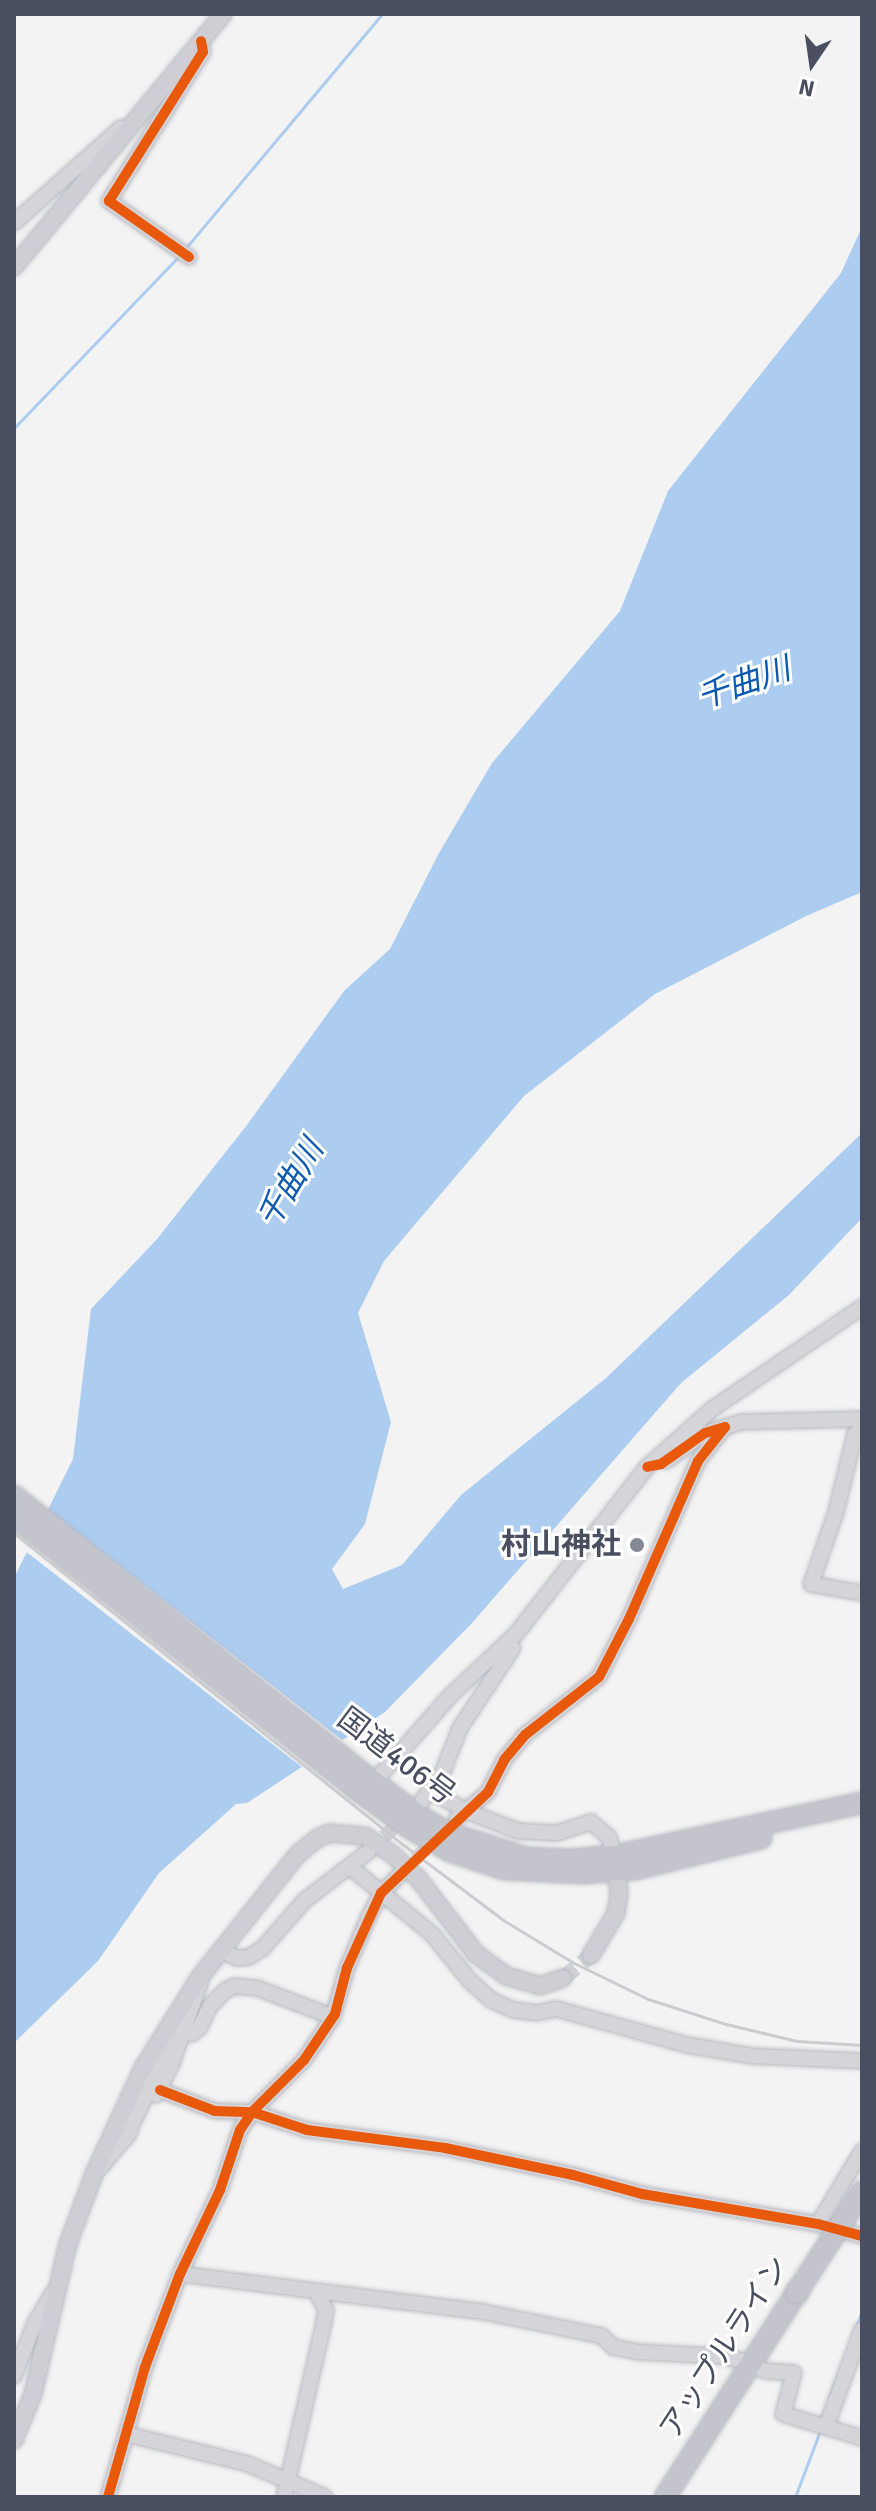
<!DOCTYPE html>
<meta charset="utf-8">
<style>
body{margin:0}
#map{position:relative;width:876px;height:2511px;overflow:hidden;background:#f3f3f3;font-family:Signika,"Noto Sans JP",sans-serif}
div>[style]{position:absolute}
[style*='--x']{left:calc(var(--x)*1px);top:calc(var(--y)*1px);width:calc(var(--w)*1px);rotate:calc(var(--a)*1deg)}
.water>*{inset:0;background:#acccf0}
.pier>*{inset:0;background:#f3f3f3;transform-origin:0 0}
.stream>*{height:3px;margin:-1.5px;padding:0 1.5px;transform-origin:1.5px;border-radius:1.5px;background:#acccf0}
.minor-tunnel>*{height:14px;margin-top:-7px;transform-origin:0;background:repeating-linear-gradient(90deg,#d1d2d6 0 14px,transparent 0 21px)}
.major-tunnel>*{height:16px;margin-top:-8px;transform-origin:0;background:repeating-linear-gradient(90deg,#d1d2d6 0 16px,transparent 0 24px)}
.roads{filter:drop-shadow(0 0 2px #b8b9c2) drop-shadow(0 0 2px #b8b9c2)}
.minor>*{height:14px;margin:-7px;padding:0 7px;transform-origin:7px;border-radius:7px;background:#d4d4d9}
.major>*{height:16px;margin:-8px;padding:0 8px;transform-origin:8px;border-radius:8px;background:#ceced4}
.highway>*{height:20px;margin:-10px;padding:0 10px;transform-origin:10px;border-radius:10px;background:#c3c4cc}
.rail>*{height:3px;margin:-1.5px;padding:0 1.5px;transform-origin:1.5px;border-radius:1.5px;background:#cccccf}
.bridges{filter:drop-shadow(0 0 2px #b8b9c2) drop-shadow(0 0 2px #b8b9c2)}
.highway-bridge>*{height:20px;margin:-10px;padding:0 10px;transform-origin:10px;border-radius:10px;background:#c3c4cc}
.cycleway>*{height:10px;margin:-5px;padding:0 5px;transform-origin:5px;border-radius:5px;background:#e8590c}
.dots>*{width:22px;height:22px;translate:-50% -50%;box-sizing:border-box;border:4px solid #fff;border-radius:50%}
span{translate:-50% -50%;white-space:nowrap;text-align:center;line-height:1.15;-webkit-text-stroke:6px #fff;paint-order:stroke}
.poi-label{font-size:30px;color:#494e60;font-weight:700}
.right{translate:-100% -50%;text-align:right}
.street-label{font-size:30px;color:#494e60}
.water-label{font-size:32px;color:#0b5ab1;font-style:italic}
.frame{position:absolute;inset:0;border:16px solid #494e60;pointer-events:none}
.north{position:absolute;left:772px;top:24px;width:80px;height:80px;-webkit-text-stroke:6px #fff;paint-order:stroke;rotate:193deg;font-size:22px;font-weight:700;line-height:32px;text-align:center;color:#494e60}
.north::after{content:'';display:block;margin:auto;width:28px;height:36px;background:#494e60;clip-path:polygon(50% 0,100% 100%,50% 72%,0 100%)}
</style>
<div id="map">
<div class="water">
<i style="clip-path:polygon(862px 227px,862px 892px,806px 916px,655px 994px,524px 1096px,384px 1261px,358px 1313px,391px 1422px,365px 1524px,332px 1569px,343px 1589px,402px 1565px,461px 1495px,606px 1378px,862px 1133px,862px 1218px,789px 1295px,681px 1383px,472px 1623px,385px 1712px,247px 1803px,236px 1804px,159px 1873px,98px 1961px,14px 2043px,14px 1578px,73px 1459px,91px 1309px,157px 1239px,247px 1125px,344px 991px,390px 949px,439px 853px,492px 763px,620px 611px,668px 491px,841px 273px)"></i>
</div>
<div class="pier">
<i style="left:45px;top:1508px;width:381px;height:46px;rotate:38deg"></i>
</div>
<div class="stream">
<i style="--x:184;--y:250;--w:308;--a:-50"></i>
<i style="--x:14;--y:428;--w:238;--a:-46.2"></i>
<i style="--x:856;--y:2328;--w:20;--a:-72"></i>
<i style="--x:830;--y:2395;--w:21;--a:-67"></i>
<i style="--x:795;--y:2497;--w:71;--a:-69.3"></i>
</div>
<div class="minor-tunnel">
<i style="--x:369;--y:1851;--w:51;--a:-43.4"></i>
<i style="--x:401;--y:1874;--w:54;--a:-45.7"></i>
</div>
<div class="major-tunnel">
<i style="--x:563;--y:1978;--w:36;--a:-39"></i>
</div>
<div class="roads">
<div class="minor">
<i style="--x:14;--y:223;--w:143;--a:-41.6"></i>
<i style="--x:121;--y:128;--w:5;--a:37"></i>
<i style="--x:189;--y:257;--w:98;--a:-145"></i>
<i style="--x:109;--y:201;--w:176;--a:-57.8"></i>
<i style="--x:203;--y:52;--w:11;--a:-100"></i>
<i style="--x:725;--y:1427;--w:17;--a:-17"></i>
<i style="--x:741;--y:1422;--w:121;--a:-1.4"></i>
<i style="--x:862;--y:1427;--w:10;--a:135"></i>
<i style="--x:855;--y:1434;--w:80;--a:103.7"></i>
<i style="--x:836;--y:1512;--w:76;--a:109.1"></i>
<i style="--x:811;--y:1584;--w:52;--a:10"></i>
<i style="--x:374;--y:1782;--w:115;--a:-48.5"></i>
<i style="--x:450;--y:1696;--w:91;--a:-43.2"></i>
<i style="--x:516;--y:1634;--w:212;--a:-51.9"></i>
<i style="--x:647;--y:1467;--w:87;--a:-41.7"></i>
<i style="--x:712;--y:1409;--w:181;--a:-34.2"></i>
<i style="--x:431;--y:1791;--w:40;--a:29.7"></i>
<i style="--x:466;--y:1811;--w:56;--a:21"></i>
<i style="--x:518;--y:1831;--w:39;--a:3"></i>
<i style="--x:557;--y:1833;--w:36;--a:-18"></i>
<i style="--x:591;--y:1822;--w:23;--a:40"></i>
<i style="--x:609;--y:1837;--w:20;--a:75"></i>
<i style="--x:422;--y:1801;--w:37;--a:-55"></i>
<i style="--x:443;--y:1771;--w:46;--a:-68.4"></i>
<i style="--x:460;--y:1728;--w:96;--a:-56.5"></i>
<i style="--x:457;--y:1818;--w:40;--a:-40"></i>
<i style="--x:488;--y:1792;--w:36;--a:-63"></i>
<i style="--x:504;--y:1760;--w:33;--a:-50"></i>
<i style="--x:525;--y:1735;--w:94;--a:-38.1"></i>
<i style="--x:599;--y:1677;--w:65;--a:-62.7"></i>
<i style="--x:629;--y:1619;--w:172;--a:-66.4"></i>
<i style="--x:698;--y:1461;--w:43;--a:-51.5"></i>
<i style="--x:725;--y:1427;--w:21;--a:163"></i>
<i style="--x:705;--y:1433;--w:48;--a:144.3"></i>
<i style="--x:350;--y:1867;--w:106;--a:39.3"></i>
<i style="--x:432;--y:1934;--w:59;--a:51.2"></i>
<i style="--x:469;--y:1980;--w:30;--a:42"></i>
<i style="--x:491;--y:2000;--w:24;--a:24"></i>
<i style="--x:513;--y:2010;--w:23;--a:7"></i>
<i style="--x:536;--y:2013;--w:21;--a:-11"></i>
<i style="--x:557;--y:2009;--w:135;--a:15.5"></i>
<i style="--x:687;--y:2045;--w:66;--a:9.6"></i>
<i style="--x:752;--y:2056;--w:110;--a:2.6"></i>
<i style="--x:223;--y:1951;--w:16;--a:27"></i>
<i style="--x:237;--y:1958;--w:12;--a:-5"></i>
<i style="--x:249;--y:1957;--w:17;--a:-33"></i>
<i style="--x:263;--y:1948;--w:62;--a:-48.9"></i>
<i style="--x:304;--y:1901;--w:82;--a:-37.6"></i>
<i style="--x:160;--y:2090;--w:59;--a:20.9"></i>
<i style="--x:215;--y:2111;--w:37;--a:2"></i>
<i style="--x:252;--y:2112;--w:58;--a:18.1"></i>
<i style="--x:307;--y:2130;--w:139;--a:7.4"></i>
<i style="--x:445;--y:2148;--w:131;--a:11.9"></i>
<i style="--x:573;--y:2175;--w:72;--a:15.4"></i>
<i style="--x:642;--y:2194;--w:179;--a:9.7"></i>
<i style="--x:818;--y:2224;--w:46;--a:15.3"></i>
<i style="--x:156;--y:2095;--w:33;--a:-63"></i>
<i style="--x:171;--y:2066;--w:90;--a:-70.6"></i>
<i style="--x:125;--y:2139;--w:88;--a:-64.3"></i>
<i style="--x:163;--y:2060;--w:34;--a:-54"></i>
<i style="--x:183;--y:2032;--w:9;--a:13"></i>
<i style="--x:192;--y:2034;--w:11;--a:-41"></i>
<i style="--x:200;--y:2027;--w:23;--a:-65"></i>
<i style="--x:210;--y:2006;--w:23;--a:-45"></i>
<i style="--x:226;--y:1990;--w:10;--a:-24"></i>
<i style="--x:235;--y:1986;--w:22;--a:5"></i>
<i style="--x:257;--y:1988;--w:81;--a:20.9"></i>
<i style="--x:100;--y:2168;--w:47;--a:-50.2"></i>
<i style="--x:818;--y:2224;--w:85;--a:-58.9"></i>
<i style="--x:180;--y:2274;--w:306;--a:7.1"></i>
<i style="--x:484;--y:2312;--w:120;--a:11.5"></i>
<i style="--x:602;--y:2336;--w:16;--a:45"></i>
<i style="--x:613;--y:2347;--w:25;--a:11"></i>
<i style="--x:638;--y:2352;--w:81;--a:2.8"></i>
<i style="--x:719;--y:2356;--w:33;--a:11"></i>
<i style="--x:749;--y:2365;--w:18;--a:19"></i>
<i style="--x:766;--y:2371;--w:28;--a:4"></i>
<i style="--x:794;--y:2373;--w:42;--a:105"></i>
<i style="--x:783;--y:2414;--w:83;--a:16.9"></i>
<i style="--x:14;--y:2376;--w:57;--a:-68.4"></i>
<i style="--x:35;--y:2323;--w:37;--a:-59"></i>
<i style="--x:826;--y:2427;--w:104;--a:-69.8"></i>
<i style="--x:126;--y:2434;--w:126;--a:13.8"></i>
<i style="--x:248;--y:2464;--w:84;--a:23.2"></i>
<i style="--x:108;--y:2497;--w:135;--a:-74.1"></i>
<i style="--x:145;--y:2367;--w:99;--a:-69.4"></i>
<i style="--x:180;--y:2274;--w:93;--a:-64.5"></i>
<i style="--x:220;--y:2190;--w:63;--a:-71.6"></i>
<i style="--x:240;--y:2130;--w:22;--a:-56"></i>
<i style="--x:252;--y:2112;--w:74;--a:-45"></i>
<i style="--x:304;--y:2060;--w:52;--a:-56"></i>
<i style="--x:333;--y:2017;--w:51;--a:-74.1"></i>
<i style="--x:347;--y:1968;--w:56;--a:-67.1"></i>
<i style="--x:369;--y:1916;--w:26;--a:-62"></i>
<i style="--x:381;--y:1893;--w:28;--a:-44"></i>
<i style="--x:284;--y:2497;--w:179;--a:-77.1"></i>
<i style="--x:324;--y:2323;--w:13;--a:-81"></i>
<i style="--x:326;--y:2310;--w:21;--a:-118"></i>
</div>
<div class="major">
<i style="--x:14;--y:267;--w:328;--a:-50.4"></i>
<i style="--x:591;--y:1955;--w:49;--a:-59.2"></i>
<i style="--x:616;--y:1913;--w:20;--a:-81"></i>
<i style="--x:619;--y:1893;--w:31;--a:-97"></i>
<i style="--x:14;--y:2440;--w:50;--a:-67.6"></i>
<i style="--x:33;--y:2394;--w:154;--a:-76.9"></i>
<i style="--x:68;--y:2244;--w:75;--a:-69.6"></i>
<i style="--x:94;--y:2174;--w:117;--a:-65.2"></i>
<i style="--x:143;--y:2068;--w:107;--a:-57.9"></i>
<i style="--x:200;--y:1977;--w:157;--a:-51.5"></i>
<i style="--x:298;--y:1854;--w:26;--a:-39"></i>
<i style="--x:318;--y:1838;--w:12;--a:-24"></i>
<i style="--x:329;--y:1833;--w:36;--a:5"></i>
<i style="--x:365;--y:1836;--w:32;--a:34"></i>
<i style="--x:392;--y:1854;--w:34;--a:43"></i>
<i style="--x:417;--y:1877;--w:97;--a:52.5"></i>
<i style="--x:476;--y:1954;--w:37;--a:36"></i>
<i style="--x:506;--y:1976;--w:35;--a:16"></i>
<i style="--x:540;--y:1986;--w:24;--a:-19"></i>
</div>
<div class="highway">
<i style="--x:14;--y:1496;--w:460;--a:38.5"></i>
<i style="--x:374;--y:1782;--w:60;--a:36.9"></i>
<i style="--x:422;--y:1818;--w:33;--a:29"></i>
<i style="--x:451;--y:1834;--w:79;--a:17.7"></i>
<i style="--x:526;--y:1858;--w:43;--a:2.7"></i>
<i style="--x:569;--y:1860;--w:45;--a:-5.1"></i>
<i style="--x:614;--y:1856;--w:254;--a:-12.1"></i>
<i style="--x:14;--y:1517;--w:433;--a:38.5"></i>
<i style="--x:353;--y:1787;--w:70;--a:35.7"></i>
<i style="--x:410;--y:1828;--w:46;--a:29.9"></i>
<i style="--x:450;--y:1851;--w:57;--a:18.4"></i>
<i style="--x:504;--y:1869;--w:79;--a:2.9"></i>
<i style="--x:583;--y:1873;--w:52;--a:-4.4"></i>
<i style="--x:635;--y:1869;--w:130;--a:-13.8"></i>
<i style="--x:665;--y:2497;--w:244;--a:-57.2"></i>
</div>
</div>
<div class="rail">
<i style="--x:14;--y:1533;--w:496;--a:38.7"></i>
<i style="--x:401;--y:1843;--w:128;--a:37"></i>
<i style="--x:503;--y:1920;--w:81;--a:31.3"></i>
<i style="--x:572;--y:1962;--w:85;--a:26"></i>
<i style="--x:648;--y:1999;--w:82;--a:17.8"></i>
<i style="--x:726;--y:2024;--w:73;--a:13.5"></i>
<i style="--x:797;--y:2041;--w:65;--a:3.5"></i>
</div>
<div class="bridges">
<div class="highway-bridge">
<i style="--x:797;--y:2292;--w:119;--a:-57"></i>
</div>
</div>
<div class="cycleway">
<i style="--x:189;--y:257;--w:98;--a:-145"></i>
<i style="--x:109;--y:201;--w:176;--a:-57.8"></i>
<i style="--x:203;--y:52;--w:11;--a:-100"></i>
<i style="--x:160;--y:2090;--w:59;--a:20.9"></i>
<i style="--x:215;--y:2111;--w:37;--a:2"></i>
<i style="--x:252;--y:2112;--w:58;--a:18.1"></i>
<i style="--x:307;--y:2130;--w:139;--a:7.4"></i>
<i style="--x:445;--y:2148;--w:131;--a:11.9"></i>
<i style="--x:573;--y:2175;--w:72;--a:15.4"></i>
<i style="--x:642;--y:2194;--w:179;--a:9.7"></i>
<i style="--x:818;--y:2224;--w:46;--a:15.3"></i>
<i style="--x:108;--y:2497;--w:135;--a:-74.1"></i>
<i style="--x:145;--y:2367;--w:99;--a:-69.4"></i>
<i style="--x:180;--y:2274;--w:93;--a:-64.5"></i>
<i style="--x:220;--y:2190;--w:63;--a:-71.6"></i>
<i style="--x:240;--y:2130;--w:22;--a:-56"></i>
<i style="--x:252;--y:2112;--w:74;--a:-45"></i>
<i style="--x:304;--y:2060;--w:55;--a:-56"></i>
<i style="--x:335;--y:2014;--w:48;--a:-75.4"></i>
<i style="--x:347;--y:1968;--w:82;--a:-65.6"></i>
<i style="--x:381;--y:1893;--w:147;--a:-43.3"></i>
<i style="--x:488;--y:1792;--w:36;--a:-63"></i>
<i style="--x:504;--y:1760;--w:33;--a:-50"></i>
<i style="--x:525;--y:1735;--w:94;--a:-38.1"></i>
<i style="--x:599;--y:1677;--w:65;--a:-62.7"></i>
<i style="--x:629;--y:1619;--w:172;--a:-66.4"></i>
<i style="--x:698;--y:1461;--w:43;--a:-51.5"></i>
<i style="--x:725;--y:1427;--w:21;--a:163"></i>
<i style="--x:705;--y:1433;--w:54;--a:144.8"></i>
<i style="--x:661;--y:1464;--w:14;--a:168"></i>
</div>
<div class="dots">
<i style="left:637px;top:1545px;background:#848893"></i>
</div>
<div class="poi-label">
<span class="right" style="left:621px;top:1545px">村山神社</span>
</div>
<div class="street-label">
<span style="left:396px;top:1757px;rotate:37deg">国道406号</span>
<span style="left:725px;top:2348px;rotate:-57deg">アップルライン</span>
</div>
<div class="water-label">
<span style="left:744px;top:684px;rotate:-19deg">千曲川</span>
<span style="left:291px;top:1184px;rotate:-59deg">千曲川</span>
</div>
<div class="frame"></div>
<div class="north">N</div>
</div>
